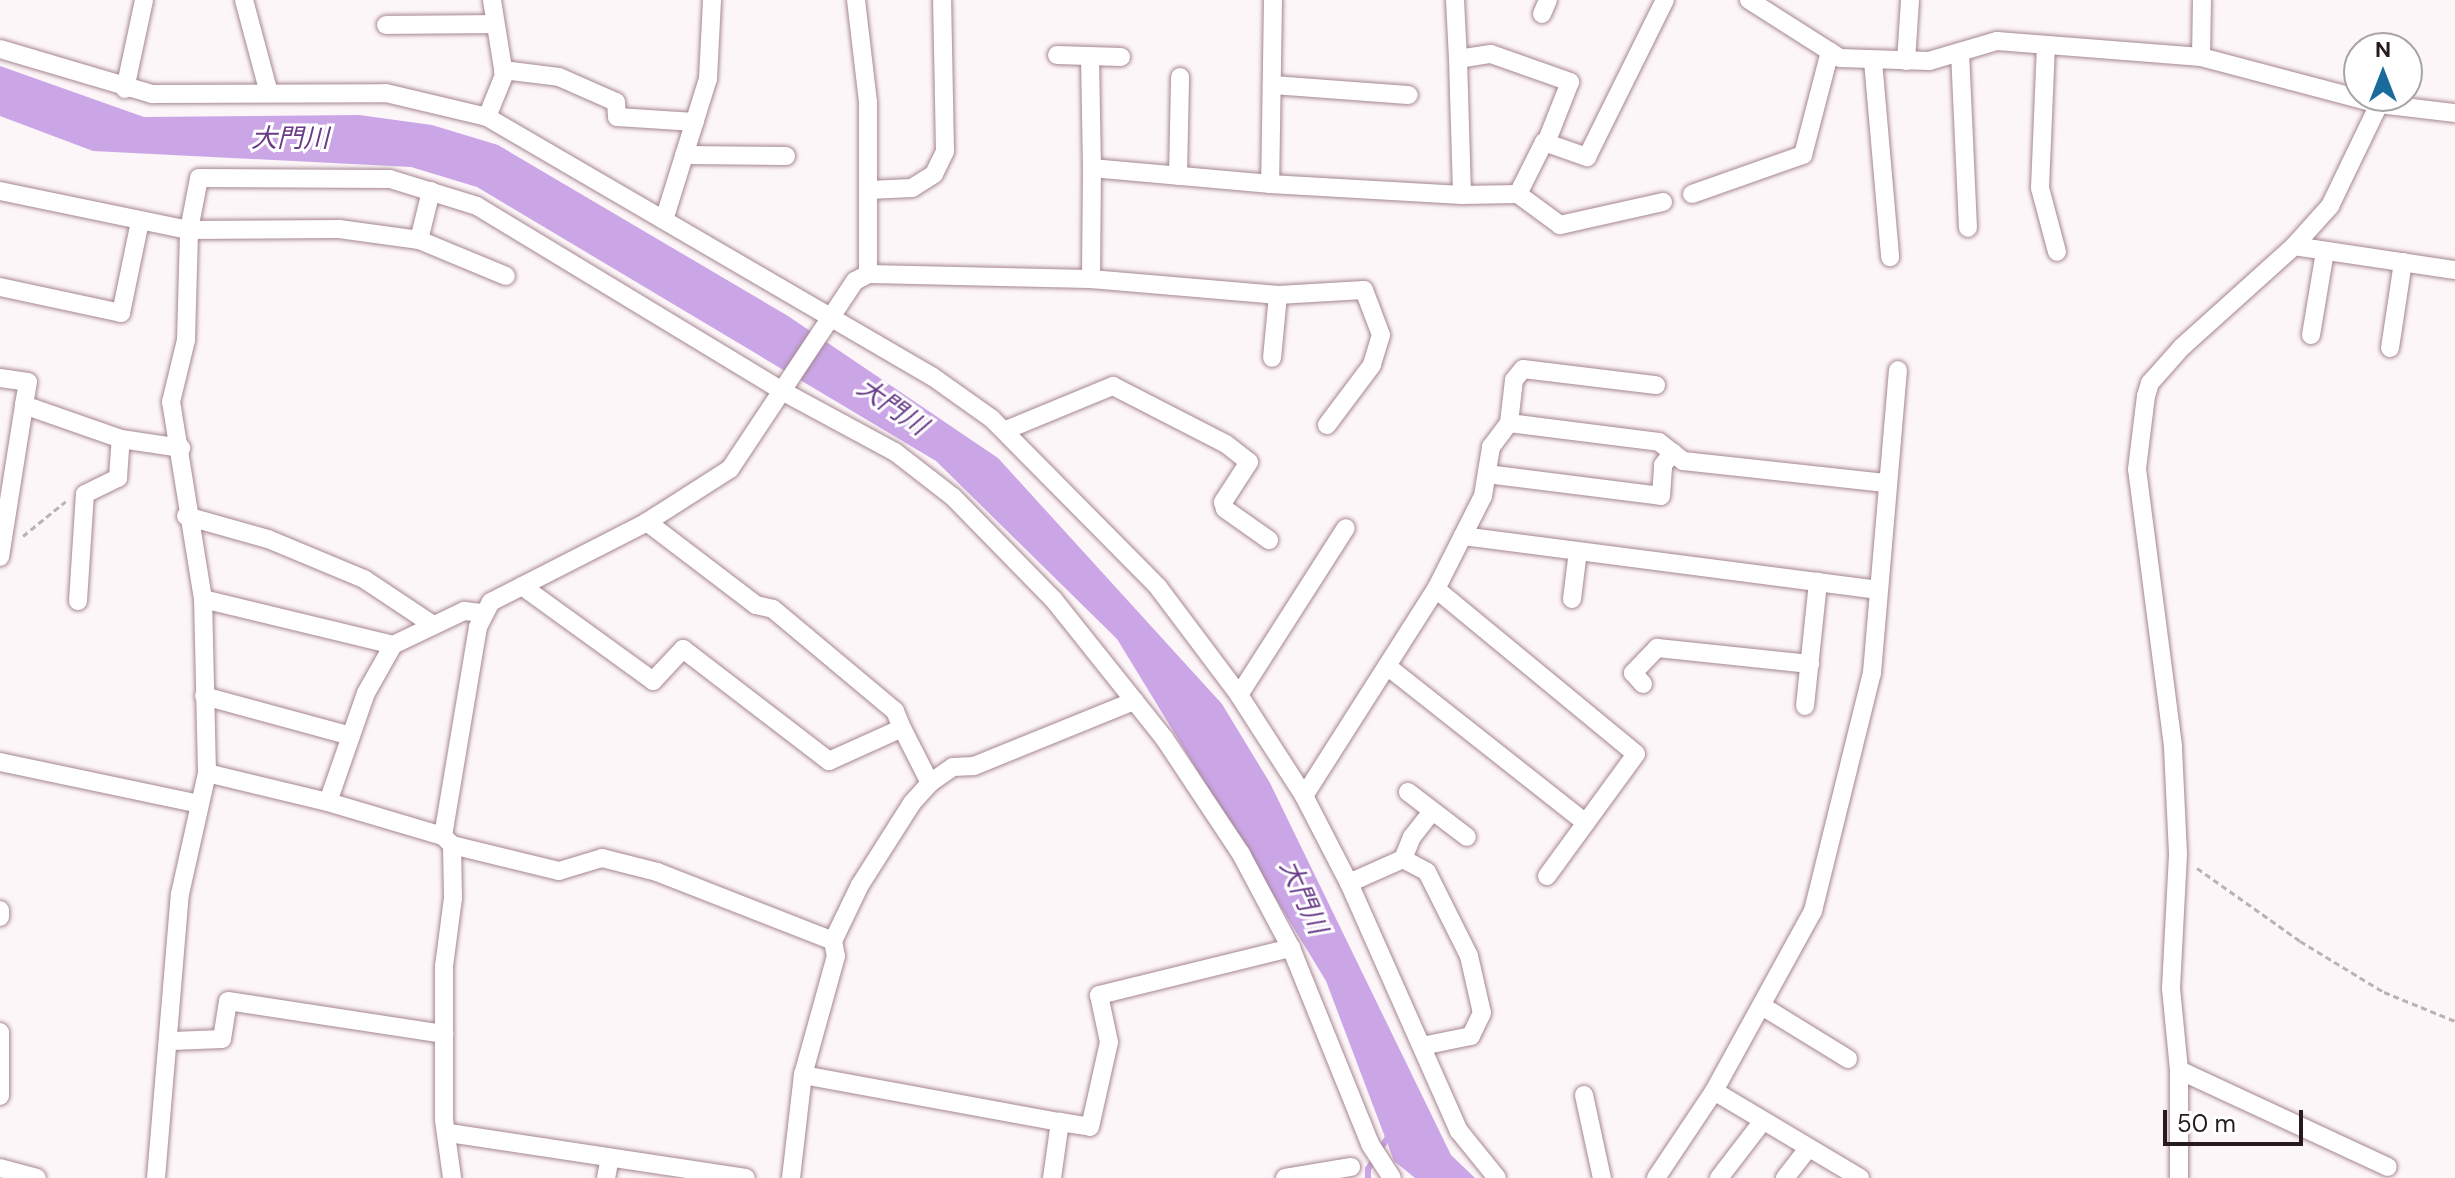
<!DOCTYPE html>
<meta charset="utf-8">
<style>
body{margin:0}
#map{position:relative;width:2455px;height:1178px;overflow:hidden;background:#fdf6f8;font-family:"DM Sans","Noto Sans JP",sans-serif}
div>[style]{position:absolute}
[style*='--x']{left:calc(var(--x)*1px);top:calc(var(--y)*1px);width:calc(var(--w)*1px);rotate:calc(var(--a)*1deg)}
.water>*{inset:0;background:#caa6e7}
.stream>*{height:6px;margin:-3px;padding:0 3px;transform-origin:3px;border-radius:3px;background:#caa6e7}
.path>*{height:3px;margin-top:-1.5px;transform-origin:0;background:repeating-linear-gradient(90deg,#bbb2b5 0 6px,transparent 0 10px)}
.roads{filter:drop-shadow(0 0 2px #a58691) drop-shadow(0 0 2px #a58691)}
.minor>*{height:18px;margin:-9px;padding:0 9px;transform-origin:9px;border-radius:9px;background:#fff}
span{translate:-50% -50%;white-space:nowrap;text-align:center;line-height:1.15;-webkit-text-stroke:6px #fff;paint-order:stroke}
.water-label{font-size:26px;color:#683a87;font-style:italic}
.north{position:absolute;left:2343px;top:32px;width:80px;height:80px;box-sizing:border-box;background:#fff;border:2px solid #a8a3a5;border-radius:50%;rotate:0deg;font-size:22px;font-weight:700;line-height:32px;text-align:center;color:#261a1f}
.north::after{content:'';display:block;margin:auto;width:28px;height:36px;background:#196b9c;clip-path:polygon(50% 0,100% 100%,50% 72%,0 100%)}
.scale{position:absolute;left:2163px;top:1110px;width:140px;height:36px;box-sizing:border-box;border:4px solid #261a1f;border-top:0;padding-left:10px;font-size:24px;line-height:28px;white-space:nowrap;color:#261a1f;-webkit-text-stroke:6px #fff;paint-order:stroke}
</style>
<div id="map">
<div class="water">
<i style="clip-path:polygon(0 66px,144px 117px,359px 115px,432px 125px,498px 145px,788px 316px,998px 458px,1222px 704px,1270px 783px,1451px 1155px,1475px 1178px,1415px 1178px,1394px 1161px,1326px 981px,1117px 639px,936px 461px,477px 187px,411px 167px,93px 151px,0 116px)"></i>
</div>
<div class="stream">
<i style="--x:1368;--y:1178;--w:9;--a:-90"></i>
<i style="--x:1368;--y:1169;--w:39;--a:-58"></i>
</div>
<div class="path">
<i style="--x:23;--y:536;--w:55;--a:-39.1"></i>
<i style="--x:2197;--y:868;--w:126;--a:35.3"></i>
<i style="--x:2300;--y:941;--w:98;--a:31.3"></i>
<i style="--x:2384;--y:992;--w:77;--a:22.2"></i>
</div>
<div class="roads">
<div class="minor">
<i style="--x:244;--y:0;--w:96;--a:75"></i>
<i style="--x:1273;--y:0;--w:184;--a:90.9"></i>
<i style="--x:1270;--y:184;--w:192;--a:3.3"></i>
<i style="--x:1455;--y:0;--w:59;--a:87.1"></i>
<i style="--x:1458;--y:59;--w:33;--a:-9"></i>
<i style="--x:1491;--y:54;--w:84;--a:19.5"></i>
<i style="--x:1570;--y:82;--w:66;--a:111.5"></i>
<i style="--x:1749;--y:0;--w:108;--a:32.5"></i>
<i style="--x:1840;--y:58;--w:89;--a:1.9"></i>
<i style="--x:1929;--y:61;--w:71;--a:-16.4"></i>
<i style="--x:1997;--y:41;--w:205;--a:4.5"></i>
<i style="--x:2201;--y:57;--w:184;--a:14.8"></i>
<i style="--x:2379;--y:104;--w:77;--a:6.8"></i>
<i style="--x:1542;--y:14;--w:15;--a:-67"></i>
<i style="--x:386;--y:25;--w:109;--a:-0.5"></i>
<i style="--x:2046;--y:45;--w:143;--a:92.4"></i>
<i style="--x:2040;--y:188;--w:66;--a:75.1"></i>
<i style="--x:0;--y:49;--w:159;--a:16.5"></i>
<i style="--x:152;--y:94;--w:234;--a:-0.2"></i>
<i style="--x:386;--y:93;--w:104;--a:13.4"></i>
<i style="--x:487;--y:117;--w:516;--a:30.24"></i>
<i style="--x:933;--y:377;--w:72;--a:35.4"></i>
<i style="--x:992;--y:419;--w:236;--a:45.3"></i>
<i style="--x:1158;--y:587;--w:135;--a:53.1"></i>
<i style="--x:1239;--y:695;--w:120;--a:57.2"></i>
<i style="--x:1304;--y:796;--w:98;--a:62.7"></i>
<i style="--x:1349;--y:883;--w:271;--a:66.1"></i>
<i style="--x:1459;--y:1131;--w:60;--a:51"></i>
<i style="--x:1960;--y:52;--w:176;--a:87.4"></i>
<i style="--x:1057;--y:55;--w:64;--a:1.8"></i>
<i style="--x:1090;--y:56;--w:112;--a:89"></i>
<i style="--x:2201;--y:57;--w:57;--a:-89"></i>
<i style="--x:1458;--y:59;--w:136;--a:88.3"></i>
<i style="--x:1462;--y:195;--w:56;--a:-1"></i>
<i style="--x:1873;--y:61;--w:197;--a:85"></i>
<i style="--x:1906;--y:61;--w:61;--a:-86.2"></i>
<i style="--x:503;--y:70;--w:56;--a:7.1"></i>
<i style="--x:559;--y:77;--w:62;--a:23.7"></i>
<i style="--x:616;--y:102;--w:15;--a:86"></i>
<i style="--x:617;--y:117;--w:78;--a:3.7"></i>
<i style="--x:1272;--y:85;--w:137;--a:4.2"></i>
<i style="--x:125;--y:89;--w:91;--a:-77.9"></i>
<i style="--x:487;--y:117;--w:45;--a:-68"></i>
<i style="--x:504;--y:75;--w:76;--a:-99.1"></i>
<i style="--x:684;--y:155;--w:102;--a:0.6"></i>
<i style="--x:1178;--y:176;--w:99;--a:-88.8"></i>
<i style="--x:869;--y:190;--w:43;--a:-2.7"></i>
<i style="--x:912;--y:188;--w:26;--a:-32"></i>
<i style="--x:934;--y:174;--w:25;--a:-64"></i>
<i style="--x:945;--y:151;--w:151;--a:-91.1"></i>
<i style="--x:0;--y:191;--w:193;--a:11.7"></i>
<i style="--x:189;--y:230;--w:150;--a:-0.4"></i>
<i style="--x:339;--y:229;--w:81;--a:7.8"></i>
<i style="--x:431;--y:191;--w:50;--a:103.8"></i>
<i style="--x:419;--y:240;--w:94;--a:22.5"></i>
<i style="--x:1692;--y:194;--w:118;--a:-19.4"></i>
<i style="--x:1803;--y:155;--w:107;--a:-75.4"></i>
<i style="--x:1663;--y:202;--w:106;--a:167.4"></i>
<i style="--x:1560;--y:225;--w:52;--a:-143.6"></i>
<i style="--x:1518;--y:194;--w:58;--a:-63.4"></i>
<i style="--x:1544;--y:142;--w:46;--a:19.2"></i>
<i style="--x:1587;--y:157;--w:175;--a:-63.6"></i>
<i style="--x:664;--y:220;--w:148;--a:-72.7"></i>
<i style="--x:708;--y:79;--w:79;--a:-87.1"></i>
<i style="--x:2294;--y:246;--w:163;--a:8.5"></i>
<i style="--x:868;--y:274;--w:223;--a:1.3"></i>
<i style="--x:1091;--y:279;--w:111;--a:-89.5"></i>
<i style="--x:1092;--y:168;--w:179;--a:5.1"></i>
<i style="--x:1091;--y:279;--w:188;--a:4.9"></i>
<i style="--x:1278;--y:295;--w:63;--a:95.4"></i>
<i style="--x:0;--y:287;--w:124;--a:12.1"></i>
<i style="--x:121;--y:313;--w:94;--a:-78.3"></i>
<i style="--x:1278;--y:295;--w:86;--a:-3.3"></i>
<i style="--x:1364;--y:290;--w:48;--a:69.3"></i>
<i style="--x:1381;--y:335;--w:31;--a:107"></i>
<i style="--x:1372;--y:365;--w:75;--a:126.9"></i>
<i style="--x:2311;--y:335;--w:85;--a:-80.5"></i>
<i style="--x:2390;--y:348;--w:87;--a:-81.4"></i>
<i style="--x:0;--y:378;--w:28;--a:8"></i>
<i style="--x:28;--y:382;--w:23;--a:100"></i>
<i style="--x:1509;--y:423;--w:43;--a:-83.4"></i>
<i style="--x:1514;--y:380;--w:14;--a:-51"></i>
<i style="--x:1523;--y:369;--w:134;--a:6.9"></i>
<i style="--x:1006;--y:430;--w:116;--a:-22.4"></i>
<i style="--x:1113;--y:386;--w:127;--a:27.2"></i>
<i style="--x:1226;--y:444;--w:29;--a:38"></i>
<i style="--x:1249;--y:462;--w:48;--a:123"></i>
<i style="--x:1223;--y:502;--w:7;--a:74"></i>
<i style="--x:1225;--y:509;--w:54;--a:35.2"></i>
<i style="--x:1487;--y:474;--w:175;--a:7.2"></i>
<i style="--x:1661;--y:496;--w:31;--a:-86"></i>
<i style="--x:1663;--y:465;--w:16;--a:-52"></i>
<i style="--x:186;--y:516;--w:85;--a:15.7"></i>
<i style="--x:268;--y:539;--w:104;--a:22.6"></i>
<i style="--x:364;--y:579;--w:79;--a:33.7"></i>
<i style="--x:647;--y:522;--w:137;--a:37.3"></i>
<i style="--x:756;--y:605;--w:17;--a:13"></i>
<i style="--x:773;--y:609;--w:159;--a:39.9"></i>
<i style="--x:895;--y:711;--w:18;--a:68"></i>
<i style="--x:1463;--y:536;--w:418;--a:7.4"></i>
<i style="--x:0;--y:557;--w:154;--a:-81"></i>
<i style="--x:24;--y:405;--w:103;--a:19.3"></i>
<i style="--x:121;--y:439;--w:61;--a:8.5"></i>
<i style="--x:522;--y:586;--w:162;--a:35.9"></i>
<i style="--x:653;--y:681;--w:44;--a:-46.8"></i>
<i style="--x:683;--y:649;--w:184;--a:37.5"></i>
<i style="--x:829;--y:761;--w:80;--a:-24.3"></i>
<i style="--x:902;--y:728;--w:62;--a:63"></i>
<i style="--x:1436;--y:589;--w:259;--a:39.5"></i>
<i style="--x:1636;--y:754;--w:151;--a:126.1"></i>
<i style="--x:203;--y:599;--w:195;--a:13.6"></i>
<i style="--x:1572;--y:599;--w:48;--a:-82.9"></i>
<i style="--x:78;--y:601;--w:107;--a:-86.3"></i>
<i style="--x:85;--y:494;--w:37;--a:-26"></i>
<i style="--x:118;--y:478;--w:39;--a:-86"></i>
<i style="--x:1387;--y:666;--w:253;--a:38.3"></i>
<i style="--x:1643;--y:684;--w:15;--a:-132"></i>
<i style="--x:1633;--y:673;--w:35;--a:-46"></i>
<i style="--x:1657;--y:648;--w:154;--a:6"></i>
<i style="--x:1239;--y:695;--w:198;--a:-57.4"></i>
<i style="--x:204;--y:696;--w:152;--a:15.2"></i>
<i style="--x:1805;--y:706;--w:125;--a:-84"></i>
<i style="--x:0;--y:762;--w:204;--a:11.9"></i>
<i style="--x:207;--y:773;--w:124;--a:13.5"></i>
<i style="--x:328;--y:802;--w:120;--a:16.5"></i>
<i style="--x:443;--y:836;--w:13;--a:45"></i>
<i style="--x:452;--y:845;--w:53;--a:88.9"></i>
<i style="--x:453;--y:898;--w:69;--a:97.5"></i>
<i style="--x:444;--y:966;--w:154;--a:90"></i>
<i style="--x:444;--y:1120;--w:59;--a:82.1"></i>
<i style="--x:1408;--y:792;--w:74;--a:37.3"></i>
<i style="--x:1304;--y:796;--w:246;--a:-57.5"></i>
<i style="--x:1436;--y:589;--w:104;--a:-63.2"></i>
<i style="--x:1483;--y:496;--w:50;--a:-80.7"></i>
<i style="--x:1491;--y:447;--w:30;--a:-53"></i>
<i style="--x:1509;--y:423;--w:151;--a:7.2"></i>
<i style="--x:1659;--y:442;--w:31;--a:38"></i>
<i style="--x:1683;--y:461;--w:204;--a:6.2"></i>
<i style="--x:328;--y:802;--w:115;--a:-70.8"></i>
<i style="--x:366;--y:693;--w:55;--a:-60.6"></i>
<i style="--x:393;--y:645;--w:79;--a:-25.6"></i>
<i style="--x:464;--y:611;--w:20;--a:6"></i>
<i style="--x:443;--y:836;--w:212;--a:-80.5"></i>
<i style="--x:478;--y:627;--w:28;--a:-63"></i>
<i style="--x:491;--y:602;--w:175;--a:-27.1"></i>
<i style="--x:647;--y:522;--w:98;--a:-32.6"></i>
<i style="--x:730;--y:469;--w:226;--a:-56.4"></i>
<i style="--x:855;--y:281;--w:15;--a:-28"></i>
<i style="--x:868;--y:274;--w:172;--a:-90"></i>
<i style="--x:868;--y:102;--w:103;--a:-96.7"></i>
<i style="--x:452;--y:845;--w:110;--a:13.7"></i>
<i style="--x:559;--y:871;--w:45;--a:-16.8"></i>
<i style="--x:602;--y:858;--w:57;--a:14.3"></i>
<i style="--x:657;--y:872;--w:189;--a:21.4"></i>
<i style="--x:833;--y:941;--w:15;--a:79"></i>
<i style="--x:836;--y:956;--w:123;--a:105.5"></i>
<i style="--x:803;--y:1075;--w:261;--a:10.4"></i>
<i style="--x:1403;--y:859;--w:24;--a:-68"></i>
<i style="--x:1412;--y:837;--w:33;--a:-52"></i>
<i style="--x:1349;--y:883;--w:59;--a:-24"></i>
<i style="--x:1403;--y:859;--w:27;--a:28"></i>
<i style="--x:1427;--y:872;--w:94;--a:63.4"></i>
<i style="--x:1469;--y:956;--w:58;--a:77.2"></i>
<i style="--x:1482;--y:1013;--w:25;--a:116"></i>
<i style="--x:1471;--y:1036;--w:50;--a:168.5"></i>
<i style="--x:0;--y:917;--w:7;--a:-90"></i>
<i style="--x:833;--y:941;--w:62;--a:-64.3"></i>
<i style="--x:860;--y:885;--w:97;--a:-57.6"></i>
<i style="--x:912;--y:803;--w:27;--a:-48"></i>
<i style="--x:930;--y:783;--w:28;--a:-35"></i>
<i style="--x:953;--y:767;--w:21;--a:-3"></i>
<i style="--x:974;--y:766;--w:173;--a:-22.1"></i>
<i style="--x:1762;--y:1006;--w:101;--a:31.6"></i>
<i style="--x:0;--y:1032;--w:64;--a:90"></i>
<i style="--x:172;--y:1041;--w:50;--a:-2.3"></i>
<i style="--x:222;--y:1039;--w:38;--a:-81"></i>
<i style="--x:228;--y:1001;--w:219;--a:8.7"></i>
<i style="--x:2179;--y:1070;--w:230;--a:24.9"></i>
<i style="--x:1714;--y:1091;--w:170;--a:30.8"></i>
<i style="--x:1584;--y:1095;--w:85;--a:77.8"></i>
<i style="--x:449;--y:1133;--w:300;--a:8.6"></i>
<i style="--x:0;--y:1168;--w:38;--a:15"></i>
<i style="--x:156;--y:1178;--w:285;--a:-85.2"></i>
<i style="--x:180;--y:894;--w:124;--a:-77.4"></i>
<i style="--x:207;--y:773;--w:174;--a:-91.3"></i>
<i style="--x:203;--y:599;--w:200;--a:-99.2"></i>
<i style="--x:171;--y:402;--w:64;--a:-76.4"></i>
<i style="--x:186;--y:340;--w:110;--a:-88.4"></i>
<i style="--x:189;--y:230;--w:53;--a:-79.1"></i>
<i style="--x:199;--y:178;--w:191;--a:0.3"></i>
<i style="--x:390;--y:179;--w:91;--a:17.2"></i>
<i style="--x:477;--y:206;--w:357;--a:31.2"></i>
<i style="--x:782;--y:391;--w:128;--a:28.4"></i>
<i style="--x:895;--y:452;--w:73;--a:37.8"></i>
<i style="--x:953;--y:497;--w:143;--a:45.6"></i>
<i style="--x:1053;--y:599;--w:178;--a:51.4"></i>
<i style="--x:1164;--y:738;--w:139;--a:56.4"></i>
<i style="--x:1241;--y:854;--w:106;--a:62"></i>
<i style="--x:1291;--y:948;--w:211;--a:68"></i>
<i style="--x:1370;--y:1144;--w:40;--a:57.1"></i>
<i style="--x:606;--y:1178;--w:20;--a:-79"></i>
<i style="--x:791;--y:1178;--w:104;--a:-83.4"></i>
<i style="--x:1052;--y:1178;--w:57;--a:-81.9"></i>
<i style="--x:1060;--y:1122;--w:30;--a:9"></i>
<i style="--x:1090;--y:1127;--w:87;--a:-77.4"></i>
<i style="--x:1109;--y:1042;--w:48;--a:-102"></i>
<i style="--x:1099;--y:995;--w:198;--a:-13.8"></i>
<i style="--x:1285;--y:1178;--w:67;--a:-9.5"></i>
<i style="--x:1656;--y:1178;--w:105;--a:-56.3"></i>
<i style="--x:1714;--y:1091;--w:205;--a:-61.2"></i>
<i style="--x:1813;--y:911;--w:245;--a:-76.1"></i>
<i style="--x:1872;--y:673;--w:304;--a:-85.1"></i>
<i style="--x:1719;--y:1178;--w:71;--a:-52.5"></i>
<i style="--x:1785;--y:1178;--w:36;--a:-52"></i>
<i style="--x:2179;--y:1178;--w:108;--a:-90"></i>
<i style="--x:2179;--y:1070;--w:82;--a:-95.6"></i>
<i style="--x:2171;--y:988;--w:134;--a:-87"></i>
<i style="--x:2178;--y:854;--w:108;--a:-92.7"></i>
<i style="--x:2173;--y:746;--w:279;--a:-97.4"></i>
<i style="--x:2137;--y:469;--w:74;--a:-83"></i>
<i style="--x:2146;--y:396;--w:14;--a:-73"></i>
<i style="--x:2150;--y:383;--w:48;--a:-48.4"></i>
<i style="--x:2182;--y:347;--w:151;--a:-42"></i>
<i style="--x:2294;--y:246;--w:54;--a:-48"></i>
<i style="--x:2330;--y:206;--w:113;--a:-64.3"></i>
</div>
</div>
<div class="water-label">
<span style="left:290px;top:139px">大門川</span>
<span style="left:892px;top:407px;rotate:35deg">大門川</span>
<span style="left:1303px;top:897px;rotate:66deg">大門川</span>
</div>
<div class="north">N</div>
<div class="scale">50 m</div>
</div>
